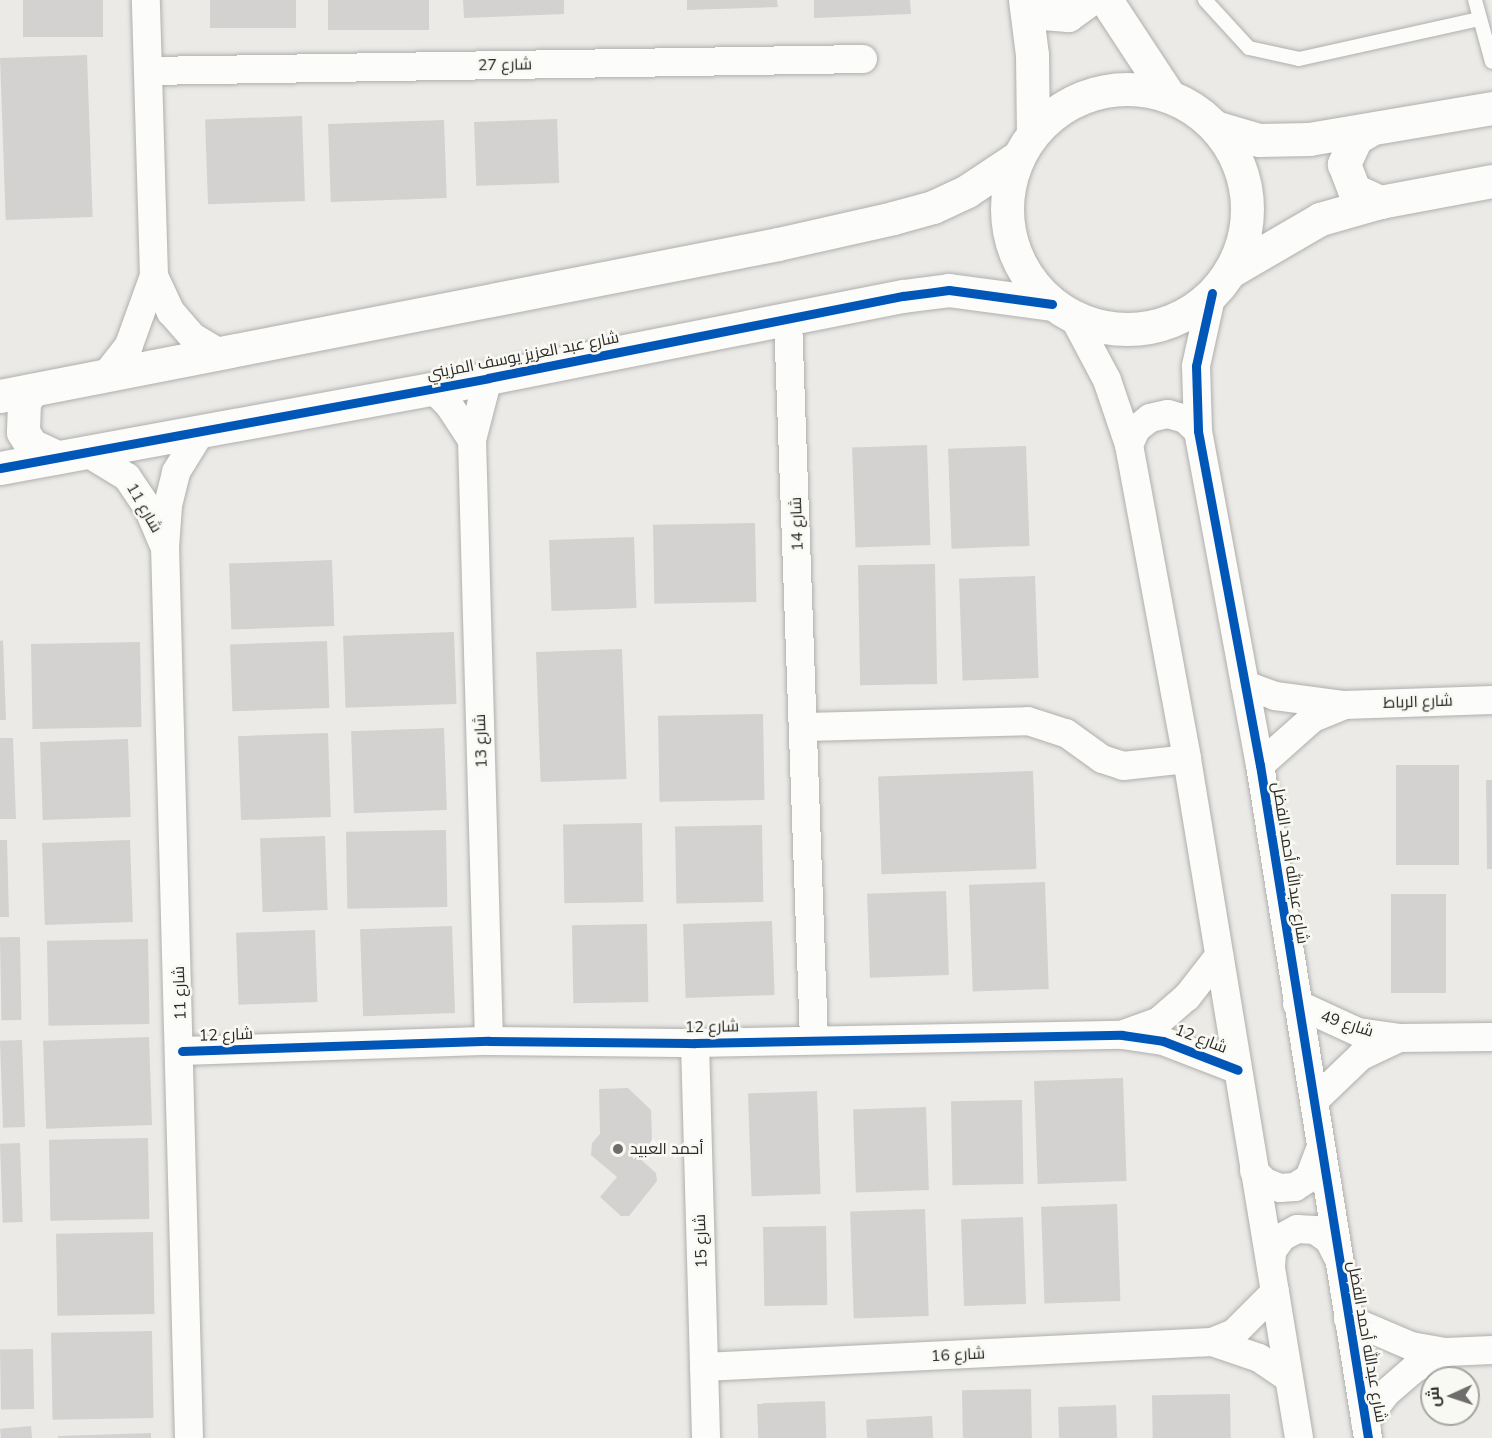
<!DOCTYPE html>
<meta charset="utf-8">
<style>
body{margin:0}
#map{position:relative;width:1492px;height:1438px;overflow:hidden;background:#ebeae7;font-family:"Nunito Sans",Cairo,sans-serif}
div>[style]{position:absolute}
[style*='--x']{left:calc(var(--x)*1px);top:calc(var(--y)*1px);width:calc(var(--w)*1px);rotate:calc(var(--a)*1deg)}
.building>*{inset:0;background:#d3d2d0;transform-origin:0 0}
.roads{filter:drop-shadow(0 0 2px #b0afad) drop-shadow(0 0 2px #b0afad)}
.lane>*{height:14px;margin:-7px;padding:0 7px;transform-origin:7px;border-radius:7px;background:#fcfcfb}
.street>*{height:28px;margin:-14px;padding:0 14px;transform-origin:14px;border-radius:14px;background:#fcfcfb}
.secondary>*{height:33px;margin:-16.5px;padding:0 16.5px;transform-origin:16.5px;border-radius:16.5px;background:#fcfcfb}
.secondary>.ring{margin:-16.5px;padding:0;box-sizing:content-box;background:none;border:33px solid #fcfcfb;border-radius:50%}
.cycleway>*{height:9px;margin:-4.5px;padding:0 4.5px;transform-origin:4.5px;border-radius:4.5px;background:#0057b8}
.dots>*{width:16px;height:16px;translate:-50% -50%;box-sizing:border-box;border:3px solid #f9f9f3;border-radius:50%}
span{translate:-50% -50%;white-space:nowrap;text-align:center;line-height:1.15;-webkit-text-stroke:5px #f9f9f3;paint-order:stroke}
.street-label{font-size:16px;color:#2a2928}
.poi-label{font-size:16px;color:#2a2928}
.left{translate:0 -50%;text-align:left}
.north{position:absolute;left:1420px;top:1366px;width:60px;height:60px;box-sizing:border-box;background:#f9f9f3;border:2px solid #a6a6a2;border-radius:50%;rotate:267deg;font-size:16px;font-weight:700;line-height:24px;text-align:center;color:#2a2928}
.north::after{content:'';display:block;margin:auto;width:21px;height:27px;background:#6e6d6b;clip-path:polygon(50% 0,100% 100%,50% 72%,0 100%)}
</style>
<div id="map">
<div class="building">
<i style="left:23px;top:0;width:80px;height:37px"></i>
<i style="left:210px;top:0;width:86px;height:28px"></i>
<i style="left:328px;top:0;width:101px;height:30px"></i>
<i style="clip-path:polygon(463px 0,564px 0,564px 14px,464px 18px)"></i>
<i style="clip-path:polygon(687px 0,777px 0,778px 7px,687px 10px)"></i>
<i style="clip-path:polygon(814px 0,910px 0,911px 14px,814px 18px)"></i>
<i style="left:87px;top:55px;width:162px;height:87px;rotate:88deg"></i>
<i style="left:302px;top:116px;width:85px;height:97px;rotate:88deg"></i>
<i style="left:557px;top:119px;width:64px;height:83px;rotate:88deg"></i>
<i style="left:444px;top:120px;width:78px;height:116px;rotate:88deg"></i>
<i style="left:927px;top:445px;width:100px;height:75px;rotate:88deg"></i>
<i style="left:1026px;top:446px;width:100px;height:78px;rotate:88deg"></i>
<i style="left:755px;top:523px;width:79px;height:102px;rotate:89deg"></i>
<i style="left:634px;top:537px;width:71px;height:85px;rotate:88deg"></i>
<i style="left:332px;top:560px;width:66px;height:103px;rotate:88deg"></i>
<i style="left:935px;top:564px;width:120px;height:77px;rotate:89deg"></i>
<i style="left:1035px;top:576px;width:102px;height:76px;rotate:88deg"></i>
<i style="left:454px;top:632px;width:72px;height:111px;rotate:88deg"></i>
<i style="clip-path:polygon(3px 640px,6px 720px,0 720px,0 641px)"></i>
<i style="left:327px;top:641px;width:67px;height:97px;rotate:88deg"></i>
<i style="left:140px;top:642px;width:85px;height:109px;rotate:89deg"></i>
<i style="left:622px;top:649px;width:130px;height:86px;rotate:88deg"></i>
<i style="left:763px;top:714px;width:86px;height:105px;rotate:89deg"></i>
<i style="left:444px;top:728px;width:82px;height:93px;rotate:88deg"></i>
<i style="left:328px;top:733px;width:84px;height:90px;rotate:88deg"></i>
<i style="clip-path:polygon(0 738px,13px 738px,16px 819px,0 819px)"></i>
<i style="left:128px;top:739px;width:78px;height:88px;rotate:88deg"></i>
<i style="left:1396px;top:765px;width:63px;height:100px"></i>
<i style="left:1033px;top:771px;width:98px;height:155px;rotate:88deg"></i>
<i style="clip-path:polygon(1486px 780px,1492px 780px,1492px 869px,1487px 869px)"></i>
<i style="left:642px;top:823px;width:79px;height:79px;rotate:89deg"></i>
<i style="left:762px;top:825px;width:77px;height:87px;rotate:89deg"></i>
<i style="left:446px;top:830px;width:77px;height:100px;rotate:89deg"></i>
<i style="left:325px;top:836px;width:74px;height:65px;rotate:88deg"></i>
<i style="clip-path:polygon(0 840px,7px 840px,9px 917px,0 917px)"></i>
<i style="left:130px;top:840px;width:82px;height:88px;rotate:88deg"></i>
<i style="left:1045px;top:882px;width:107px;height:76px;rotate:88deg"></i>
<i style="left:946px;top:891px;width:84px;height:79px;rotate:88deg"></i>
<i style="left:1391px;top:894px;width:55px;height:99px"></i>
<i style="left:772px;top:921px;width:74px;height:89px;rotate:88deg"></i>
<i style="left:647px;top:924px;width:78px;height:75px;rotate:89deg"></i>
<i style="left:452px;top:926px;width:87px;height:92px;rotate:88deg"></i>
<i style="left:315px;top:930px;width:72px;height:79px;rotate:88deg"></i>
<i style="left:20px;top:937px;width:83px;height:20px;rotate:89deg"></i>
<i style="left:148px;top:939px;width:85px;height:101px;rotate:89deg"></i>
<i style="left:149px;top:1037px;width:88px;height:106px;rotate:88deg"></i>
<i style="left:22px;top:1040px;width:87px;height:22px;rotate:88deg"></i>
<i style="left:1123px;top:1078px;width:103px;height:89px;rotate:88deg"></i>
<i style="clip-path:polygon(628px 1088px,651px 1110px,652px 1142px,638px 1157px,656px 1173px,657px 1181px,629px 1216px,621px 1216px,600px 1197px,617px 1177px,591px 1155px,592px 1143px,600px 1134px,599px 1089px)"></i>
<i style="left:817px;top:1091px;width:103px;height:69px;rotate:88deg"></i>
<i style="left:1022px;top:1100px;width:84px;height:71px;rotate:89deg"></i>
<i style="left:926px;top:1107px;width:83px;height:73px;rotate:88deg"></i>
<i style="left:148px;top:1138px;width:81px;height:99px;rotate:89deg"></i>
<i style="left:20px;top:1143px;width:79px;height:20px;rotate:88deg"></i>
<i style="left:1117px;top:1204px;width:97px;height:76px;rotate:88deg"></i>
<i style="left:925px;top:1209px;width:107px;height:75px;rotate:88deg"></i>
<i style="left:1023px;top:1217px;width:87px;height:62px;rotate:88deg"></i>
<i style="left:826px;top:1226px;width:79px;height:63px;rotate:89deg"></i>
<i style="left:153px;top:1232px;width:82px;height:97px;rotate:89deg"></i>
<i style="left:152px;top:1331px;width:87px;height:101px;rotate:89deg"></i>
<i style="left:33px;top:1349px;width:60px;height:33px;rotate:89deg"></i>
<i style="left:1031px;top:1389px;width:49px;height:69px;rotate:89deg"></i>
<i style="left:1230px;top:1394px;width:44px;height:78px;rotate:89deg"></i>
<i style="left:825px;top:1401px;width:37px;height:68px;rotate:88deg"></i>
<i style="left:1116px;top:1405px;width:33px;height:58px;rotate:88deg"></i>
<i style="left:932px;top:1416px;width:22px;height:66px;rotate:87deg"></i>
<i style="left:31px;top:1426px;width:12px;height:31px;rotate:85deg"></i>
<i style="clip-path:polygon(151px 1433px,151px 1438px,58px 1438px,58px 1436px)"></i>
</div>
<div class="roads">
<div class="lane">
<i style="--x:1205;--y:0;--w:65;--a:47.5"></i>
<i style="--x:1249;--y:48;--w:51;--a:12.4"></i>
<i style="--x:1299;--y:59;--w:185;--a:-12.5"></i>
<i style="--x:1475;--y:0;--w:64;--a:74.7"></i>
</div>
<div class="street">
<i style="--x:148;--y:71;--w:715;--a:-0.96"></i>
<i style="--x:154;--y:276;--w:40;--a:65"></i>
<i style="--x:171;--y:312;--w:33;--a:49"></i>
<i style="--x:193;--y:337;--w:31;--a:31"></i>
<i style="--x:1212;--y:293;--w:75;--a:102.4"></i>
<i style="--x:1196;--y:366;--w:65;--a:88.2"></i>
<i style="--x:1198;--y:431;--w:340;--a:79.5"></i>
<i style="--x:1260;--y:765;--w:682;--a:80.88"></i>
<i style="--x:1073;--y:316;--w:72;--a:62"></i>
<i style="--x:1107;--y:380;--w:69;--a:71.3"></i>
<i style="--x:1129;--y:445;--w:319;--a:79.5"></i>
<i style="--x:1187;--y:759;--w:688;--a:80.63"></i>
<i style="--x:788;--y:320;--w:719;--a:87.93"></i>
<i style="--x:105;--y:376;--w:39;--a:-52"></i>
<i style="--x:129;--y:345;--w:73;--a:-70.1"></i>
<i style="--x:154;--y:276;--w:276;--a:-91.7"></i>
<i style="--x:488;--y:378;--w:64;--a:104.5"></i>
<i style="--x:472;--y:440;--w:601;--a:88.38"></i>
<i style="--x:433;--y:389;--w:23;--a:45"></i>
<i style="--x:449;--y:405;--w:42;--a:56.7"></i>
<i style="--x:1129;--y:445;--w:17;--a:-66"></i>
<i style="--x:1136;--y:429;--w:18;--a:-38"></i>
<i style="--x:1150;--y:418;--w:18;--a:-13"></i>
<i style="--x:1168;--y:414;--w:18;--a:16"></i>
<i style="--x:1185;--y:419;--w:18;--a:43"></i>
<i style="--x:86;--y:452;--w:48;--a:31.4"></i>
<i style="--x:127;--y:477;--w:37;--a:56"></i>
<i style="--x:148;--y:508;--w:38;--a:67"></i>
<i style="--x:1245;--y:685;--w:32;--a:20"></i>
<i style="--x:1275;--y:696;--w:70;--a:7.4"></i>
<i style="--x:1344;--y:705;--w:148;--a:-1.9"></i>
<i style="--x:806;--y:727;--w:222;--a:-1.5"></i>
<i style="--x:1028;--y:721;--w:40;--a:18"></i>
<i style="--x:1066;--y:733;--w:44;--a:35.8"></i>
<i style="--x:1102;--y:759;--w:22;--a:18"></i>
<i style="--x:1123;--y:766;--w:64;--a:-6.2"></i>
<i style="--x:1260;--y:765;--w:71;--a:-41.6"></i>
<i style="--x:1313;--y:718;--w:31;--a:-22"></i>
<i style="--x:1297;--y:1004;--w:67;--a:24.7"></i>
<i style="--x:1358;--y:1032;--w:41;--a:8.3"></i>
<i style="--x:1399;--y:1038;--w:93;--a:-0.6"></i>
<i style="--x:1124;--y:1034;--w:37;--a:-20"></i>
<i style="--x:1159;--y:1021;--w:37;--a:-41"></i>
<i style="--x:1187;--y:997;--w:52;--a:-52"></i>
<i style="--x:695;--y:1043;--w:395;--a:88.4"></i>
<i style="--x:182;--y:1051;--w:307;--a:-1.9"></i>
<i style="--x:489;--y:1041;--w:206;--a:0.6"></i>
<i style="--x:695;--y:1043;--w:427;--a:-1.1"></i>
<i style="--x:1122;--y:1035;--w:41;--a:8.3"></i>
<i style="--x:1163;--y:1041;--w:80;--a:21.1"></i>
<i style="--x:1314;--y:1101;--w:65;--a:-43.8"></i>
<i style="--x:1361;--y:1056;--w:42;--a:-25.3"></i>
<i style="--x:1254;--y:1171;--w:16;--a:45"></i>
<i style="--x:1265;--y:1182;--w:16;--a:22"></i>
<i style="--x:1280;--y:1188;--w:15;--a:-4"></i>
<i style="--x:1295;--y:1187;--w:17;--a:-33"></i>
<i style="--x:1309;--y:1178;--w:31;--a:-69"></i>
<i style="--x:1271;--y:1267;--w:16;--a:-86"></i>
<i style="--x:1272;--y:1251;--w:17;--a:-54"></i>
<i style="--x:1282;--y:1237;--w:17;--a:-28"></i>
<i style="--x:1297;--y:1229;--w:18;--a:3"></i>
<i style="--x:1315;--y:1230;--w:17;--a:36"></i>
<i style="--x:1329;--y:1240;--w:18;--a:63"></i>
<i style="--x:1348;--y:1319;--w:69;--a:23.2"></i>
<i style="--x:1411;--y:1346;--w:36;--a:10"></i>
<i style="--x:1446;--y:1352;--w:46;--a:-2.5"></i>
<i style="--x:1212;--y:1342;--w:24;--a:-22"></i>
<i style="--x:1234;--y:1333;--w:58;--a:-45"></i>
<i style="--x:704;--y:1367;--w:509;--a:-2.82"></i>
<i style="--x:1212;--y:1342;--w:50;--a:18.8"></i>
<i style="--x:1259;--y:1358;--w:36;--a:34"></i>
<i style="--x:1365;--y:1421;--w:34;--a:-53"></i>
<i style="--x:1385;--y:1394;--w:38;--a:-41"></i>
<i style="--x:1414;--y:1369;--w:36;--a:-28"></i>
<i style="--x:189;--y:1438;--w:890;--a:-91.54"></i>
<i style="--x:165;--y:548;--w:43;--a:-86"></i>
<i style="--x:168;--y:505;--w:34;--a:-76"></i>
<i style="--x:176;--y:472;--w:49;--a:-58.2"></i>
</div>
<div class="secondary">
<i style="--x:1025;--y:0;--w:55;--a:82.7"></i>
<i style="--x:1032;--y:55;--w:78;--a:89.3"></i>
<i style="--x:1028;--y:0;--w:20;--a:41"></i>
<i style="--x:1043;--y:13;--w:25;--a:5"></i>
<i style="--x:1068;--y:15;--w:26;--a:-36"></i>
<i style="--x:1106;--y:0;--w:115;--a:56.7"></i>
<i class="ring" style="left:1007px;top:89px;width:207px;height:207px"></i>
<i style="--x:1215;--y:127;--w:46;--a:16.5"></i>
<i style="--x:1259;--y:140;--w:50;--a:-1.1"></i>
<i style="--x:1309;--y:139;--w:186;--a:-9.6"></i>
<i style="--x:1368;--y:131;--w:14;--a:150"></i>
<i style="--x:1356;--y:138;--w:29;--a:115"></i>
<i style="--x:1344;--y:164;--w:28;--a:69"></i>
<i style="--x:1354;--y:190;--w:29;--a:25"></i>
<i style="--x:1229;--y:272;--w:105;--a:-30.2"></i>
<i style="--x:1320;--y:219;--w:62;--a:-15.8"></i>
<i style="--x:1380;--y:202;--w:114;--a:-10.6"></i>
<i style="--x:32;--y:390;--w:14;--a:124"></i>
<i style="--x:24;--y:402;--w:30;--a:92"></i>
<i style="--x:23;--y:432;--w:15;--a:58"></i>
<i style="--x:31;--y:445;--w:29;--a:25"></i>
<i style="--x:0;--y:396;--w:793;--a:-11.05"></i>
<i style="--x:778;--y:244;--w:118;--a:-12.7"></i>
<i style="--x:893;--y:218;--w:41;--a:-15.4"></i>
<i style="--x:933;--y:207;--w:38;--a:-25"></i>
<i style="--x:967;--y:191;--w:61;--a:-33.7"></i>
<i style="--x:0;--y:468;--w:496;--a:-10.4"></i>
<i style="--x:488;--y:378;--w:423;--a:-11.2"></i>
<i style="--x:903;--y:296;--w:46;--a:-7.4"></i>
<i style="--x:949;--y:290;--w:104;--a:7.7"></i>
</div>
</div>
<div class="cycleway">
<i style="--x:1212;--y:293;--w:75;--a:102.4"></i>
<i style="--x:1196;--y:366;--w:65;--a:88.2"></i>
<i style="--x:1198;--y:431;--w:340;--a:79.5"></i>
<i style="--x:1260;--y:765;--w:682;--a:80.88"></i>
<i style="--x:0;--y:468;--w:496;--a:-10.4"></i>
<i style="--x:488;--y:378;--w:423;--a:-11.2"></i>
<i style="--x:903;--y:296;--w:46;--a:-7.4"></i>
<i style="--x:949;--y:290;--w:104;--a:7.7"></i>
<i style="--x:182;--y:1051;--w:307;--a:-1.9"></i>
<i style="--x:489;--y:1041;--w:206;--a:0.6"></i>
<i style="--x:695;--y:1043;--w:427;--a:-1.1"></i>
<i style="--x:1122;--y:1035;--w:41;--a:8.3"></i>
<i style="--x:1163;--y:1041;--w:80;--a:21.1"></i>
</div>
<div class="dots">
<i style="left:618px;top:1149px;background:#6e6d6b"></i>
</div>
<div class="street-label">
<span style="left:505px;top:65px;rotate:-1deg">شارع 27</span>
<span style="left:523px;top:356px;rotate:-11deg">شارع عبد العزيز يوسف المزيني</span>
<span style="left:144px;top:508px;rotate:60deg">شارع 11</span>
<span style="left:797px;top:524px;rotate:-92deg">شارع 14</span>
<span style="left:1418px;top:702px;rotate:-2deg">شارع الرباط</span>
<span style="left:481px;top:741px;rotate:-92deg">شارع 13</span>
<span style="left:1290px;top:863px;rotate:81deg">شارع عبدالله أحمد الفضل</span>
<span style="left:180px;top:993px;rotate:-92deg">شارع 11</span>
<span style="left:1347px;top:1024px;rotate:18deg">شارع 49</span>
<span style="left:712px;top:1027px;rotate:-1deg">شارع 12</span>
<span style="left:226px;top:1035px;rotate:-2deg">شارع 12</span>
<span style="left:1201px;top:1039px;rotate:21deg">شارع 12</span>
<span style="left:701px;top:1241px;rotate:-92deg">شارع 15</span>
<span style="left:1367px;top:1342px;rotate:80deg">شارع عبدالله أحمد الفضل</span>
<span style="left:958px;top:1355px;rotate:-3deg">شارع 16</span>
</div>
<div class="poi-label">
<span class="left" style="left:630px;top:1149px">أحمد العبيد</span>
</div>
<div class="north">ش</div>
</div>
